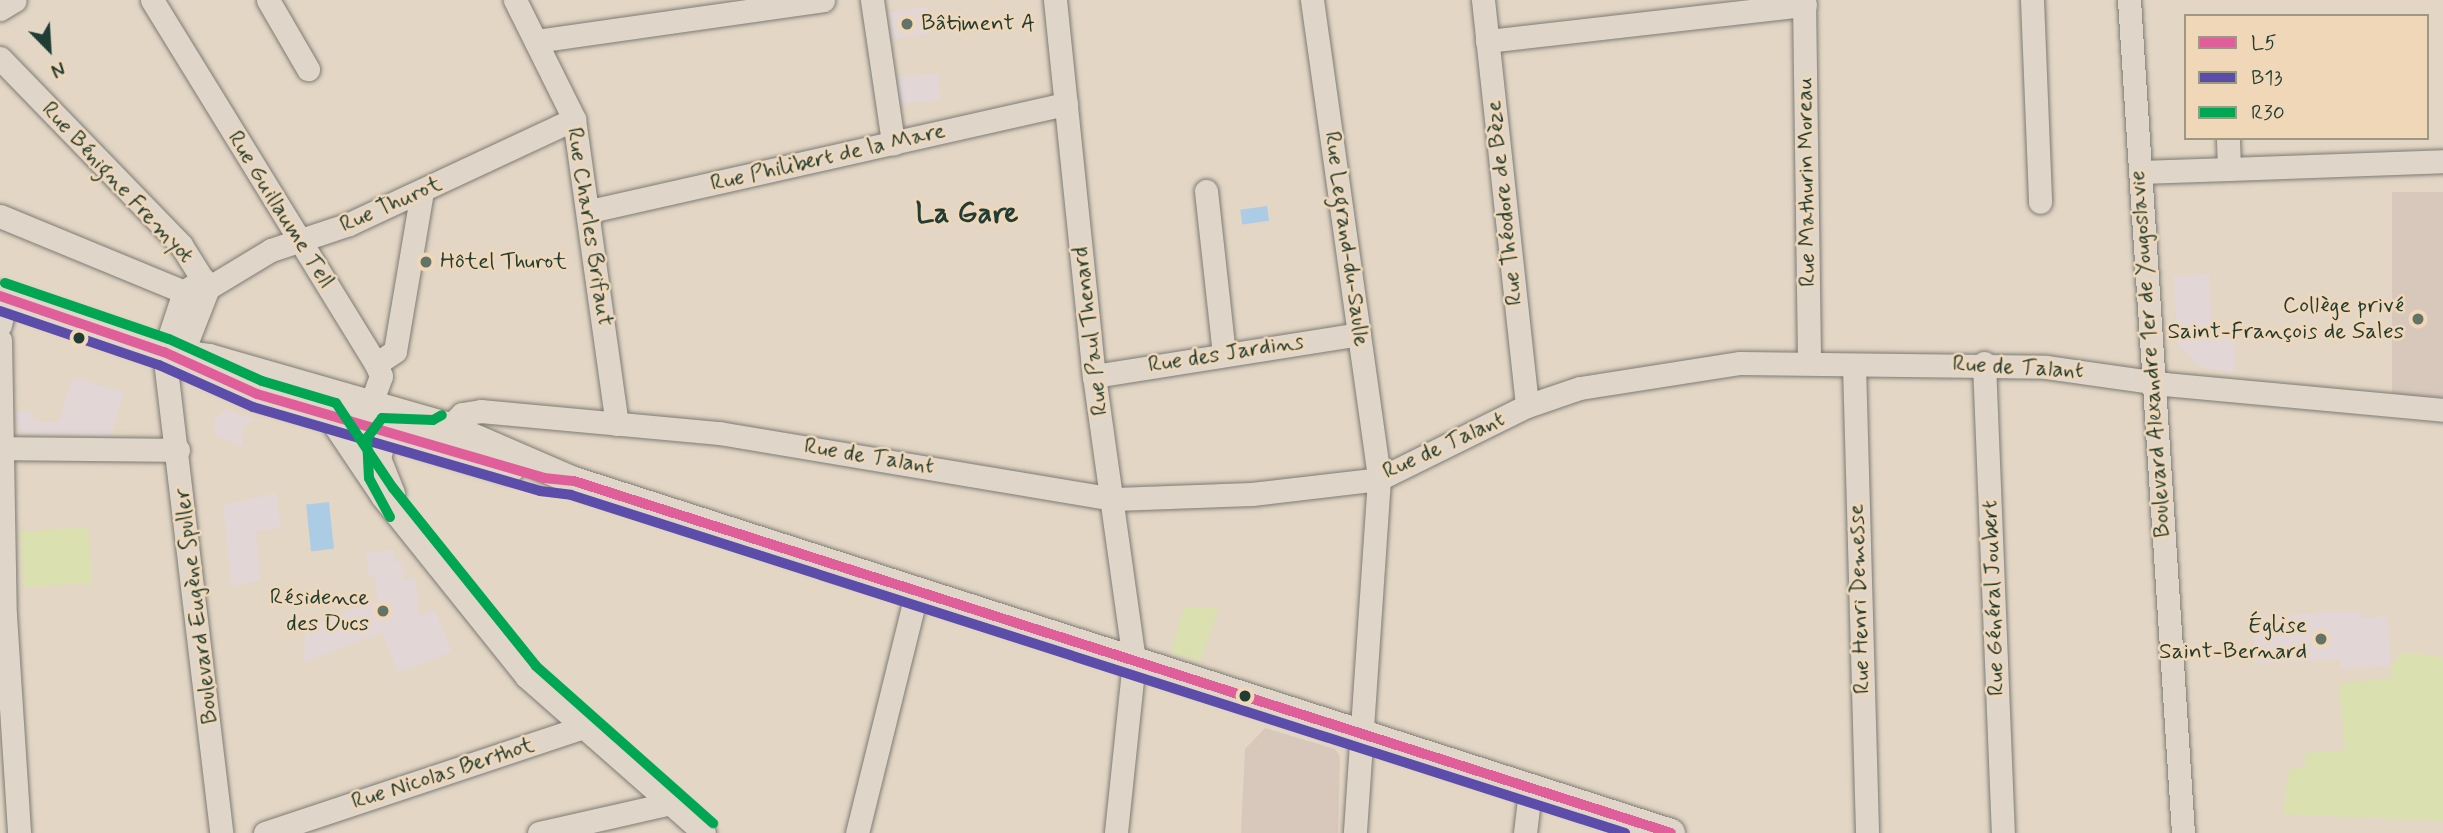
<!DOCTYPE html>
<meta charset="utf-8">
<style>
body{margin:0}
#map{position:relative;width:2443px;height:833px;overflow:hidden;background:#e3d6c5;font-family:Mynerve,sans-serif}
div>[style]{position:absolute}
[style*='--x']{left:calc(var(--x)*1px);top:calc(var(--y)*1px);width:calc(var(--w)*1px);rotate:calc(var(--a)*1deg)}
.built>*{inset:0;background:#d8c8bc;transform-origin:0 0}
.green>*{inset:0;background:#dae0af;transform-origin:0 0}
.water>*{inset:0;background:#accbe4;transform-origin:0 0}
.building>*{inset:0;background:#e2d6d7;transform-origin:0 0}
.roads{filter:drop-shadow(0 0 2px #7d7c73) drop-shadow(0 0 2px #7d7c73)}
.minor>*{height:23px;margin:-11.5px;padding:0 11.5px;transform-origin:11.5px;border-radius:11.5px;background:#dfd5c9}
.major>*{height:28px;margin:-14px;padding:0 14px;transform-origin:14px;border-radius:14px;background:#dfd5c9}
.bus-1>*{height:10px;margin:-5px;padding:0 5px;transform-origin:5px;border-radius:5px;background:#e05f9a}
.bus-2>*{height:10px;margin:-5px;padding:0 5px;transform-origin:5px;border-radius:5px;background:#5b4da9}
.bus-3>*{height:10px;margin:-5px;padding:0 5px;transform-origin:5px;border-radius:5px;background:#00a651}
.dots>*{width:19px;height:19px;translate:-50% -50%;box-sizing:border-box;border:4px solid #f0d7b8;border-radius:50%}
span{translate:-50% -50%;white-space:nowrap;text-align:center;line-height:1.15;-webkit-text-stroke:5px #f0d7b8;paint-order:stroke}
.poi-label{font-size:23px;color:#1f3d34}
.left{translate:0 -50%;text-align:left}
.right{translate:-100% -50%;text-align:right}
.street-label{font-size:23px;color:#1f3d34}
.district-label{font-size:30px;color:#1f3d34;font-weight:700}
.legend{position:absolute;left:2184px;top:14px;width:245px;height:126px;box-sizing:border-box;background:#f0d7b8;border:2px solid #9c9983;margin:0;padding:9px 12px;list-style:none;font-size:21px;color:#1f3d34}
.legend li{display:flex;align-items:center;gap:14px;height:35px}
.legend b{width:35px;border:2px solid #9c9983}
.north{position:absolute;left:14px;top:14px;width:70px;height:70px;-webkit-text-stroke:5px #f0d7b8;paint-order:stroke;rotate:156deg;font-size:19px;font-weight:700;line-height:28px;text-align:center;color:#1f3d34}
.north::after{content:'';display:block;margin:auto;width:24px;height:32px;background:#1f3d34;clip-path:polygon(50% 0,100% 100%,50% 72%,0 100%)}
</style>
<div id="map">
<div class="built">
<i style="left:2392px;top:192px;width:51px;height:205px"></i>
<i style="clip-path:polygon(1265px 728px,1335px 749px,1340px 756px,1338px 833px,1241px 833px,1245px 749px)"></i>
</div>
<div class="green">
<i style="left:88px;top:527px;width:56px;height:68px;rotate:86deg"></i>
<i style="clip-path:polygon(1219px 607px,1200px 662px,1171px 652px,1184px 608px)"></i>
<i style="clip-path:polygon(2403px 652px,2443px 657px,2443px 821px,2283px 814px,2289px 769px,2305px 767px,2304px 753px,2345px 750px,2339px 684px,2391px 678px,2391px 666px)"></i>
</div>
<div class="water">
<i style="left:1267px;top:206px;width:15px;height:27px;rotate:82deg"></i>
<i style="left:329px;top:502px;width:47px;height:23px;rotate:84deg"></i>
</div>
<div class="building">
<i style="left:928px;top:7px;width:27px;height:40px;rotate:82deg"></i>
<i style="left:938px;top:73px;width:27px;height:41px;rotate:84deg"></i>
<i style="clip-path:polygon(2209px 274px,2212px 338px,2235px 337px,2235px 372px,2201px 368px,2178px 344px,2173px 276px)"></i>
<i style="clip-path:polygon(72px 377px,124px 392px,111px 435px,24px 434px,17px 427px,16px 411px,33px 411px,33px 421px,59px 422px)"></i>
<i style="clip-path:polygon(225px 410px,256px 420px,243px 426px,243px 446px,216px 436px,214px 421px)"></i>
<i style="clip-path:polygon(276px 493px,281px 528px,256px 531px,260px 581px,231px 586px,223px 505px)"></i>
<i style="clip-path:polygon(394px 550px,395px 562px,403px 561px,404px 579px,415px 578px,419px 616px,435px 610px,452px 652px,398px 673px,382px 632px,304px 663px,305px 628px,377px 600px,376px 577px,369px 577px,366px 553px)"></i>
<i style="clip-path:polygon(2340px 611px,2361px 611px,2361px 618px,2387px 616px,2391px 666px,2341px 669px,2341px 659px,2255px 664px,2253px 618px)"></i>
</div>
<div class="roads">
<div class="minor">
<i style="--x:152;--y:0;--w:427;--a:58.4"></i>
<i style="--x:376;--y:364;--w:13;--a:67"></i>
<i style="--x:381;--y:376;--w:47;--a:110"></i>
<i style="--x:268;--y:0;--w:80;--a:59.9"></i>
<i style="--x:515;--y:0;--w:133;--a:63.6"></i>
<i style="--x:574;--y:119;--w:308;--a:82"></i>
<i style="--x:872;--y:0;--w:145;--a:81.6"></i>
<i style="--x:1055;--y:0;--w:378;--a:84.1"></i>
<i style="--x:1094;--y:376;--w:288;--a:82"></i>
<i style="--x:1134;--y:661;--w:173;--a:96"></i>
<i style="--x:1312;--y:0;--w:484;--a:82"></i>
<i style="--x:1379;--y:479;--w:355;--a:93.9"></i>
<i style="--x:1483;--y:0;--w:408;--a:83.8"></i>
<i style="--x:1804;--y:0;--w:363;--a:89.2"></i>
<i style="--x:2032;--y:0;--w:202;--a:87.7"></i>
<i style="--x:2129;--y:0;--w:835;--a:86.29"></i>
<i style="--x:0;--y:9;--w:17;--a:-31"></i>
<i style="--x:536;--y:41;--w:290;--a:-8.1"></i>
<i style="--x:1487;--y:41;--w:320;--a:-6.5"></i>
<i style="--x:0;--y:58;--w:260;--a:45.9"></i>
<i style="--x:181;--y:245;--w:51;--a:57.9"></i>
<i style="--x:2229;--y:169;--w:214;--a:-2.1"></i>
<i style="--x:2140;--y:172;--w:89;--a:-1.9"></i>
<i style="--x:2229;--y:169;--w:31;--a:-92"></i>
<i style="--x:1206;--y:191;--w:163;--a:83.7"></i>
<i style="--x:590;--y:211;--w:488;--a:-12.7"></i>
<i style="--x:0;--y:216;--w:199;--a:22.4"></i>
<i style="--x:203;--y:279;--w:23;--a:146"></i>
<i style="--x:184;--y:292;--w:63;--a:108.4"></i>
<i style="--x:164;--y:352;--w:484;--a:83.2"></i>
<i style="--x:0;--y:325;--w:28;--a:-77"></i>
<i style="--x:0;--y:340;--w:275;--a:89"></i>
<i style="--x:5;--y:615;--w:218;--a:86.3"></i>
<i style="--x:1984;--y:363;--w:470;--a:87.7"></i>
<i style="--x:376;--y:364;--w:23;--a:-34"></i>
<i style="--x:395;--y:351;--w:161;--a:-80.4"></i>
<i style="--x:1854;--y:365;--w:468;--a:88.4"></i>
<i style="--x:177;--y:367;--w:85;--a:-68.6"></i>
<i style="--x:208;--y:288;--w:74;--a:-31.1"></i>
<i style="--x:271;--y:250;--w:82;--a:-18.4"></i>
<i style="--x:349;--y:224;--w:248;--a:-25"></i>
<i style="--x:1094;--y:376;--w:268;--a:-9"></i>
<i style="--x:327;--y:414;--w:99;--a:56.1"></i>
<i style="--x:382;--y:496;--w:231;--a:51.3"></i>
<i style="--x:526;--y:676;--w:237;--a:41.4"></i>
<i style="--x:382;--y:418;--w:15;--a:74"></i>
<i style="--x:386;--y:432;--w:27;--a:105"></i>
<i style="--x:379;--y:458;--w:38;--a:68"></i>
<i style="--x:449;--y:427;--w:18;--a:-45"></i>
<i style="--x:462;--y:414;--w:19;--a:-9"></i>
<i style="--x:481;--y:411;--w:239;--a:5.3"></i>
<i style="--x:719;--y:433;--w:401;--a:9.5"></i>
<i style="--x:1115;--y:499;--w:137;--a:-2.1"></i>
<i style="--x:1252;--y:494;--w:128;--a:-6.7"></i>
<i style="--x:1379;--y:479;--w:165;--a:-26.3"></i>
<i style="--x:1527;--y:406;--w:56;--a:-18.8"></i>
<i style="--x:1580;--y:388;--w:162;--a:-8.9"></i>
<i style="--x:1740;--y:363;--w:306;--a:0.7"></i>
<i style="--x:2046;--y:367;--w:120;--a:8.1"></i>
<i style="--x:2165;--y:384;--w:279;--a:5.3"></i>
<i style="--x:0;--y:448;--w:178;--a:0.6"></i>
<i style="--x:265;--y:833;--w:333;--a:-18.4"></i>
<i style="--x:539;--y:833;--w:135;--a:-12.8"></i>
<i style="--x:857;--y:833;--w:249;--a:-76.1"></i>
<i style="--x:1525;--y:833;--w:42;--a:-83.2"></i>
</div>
<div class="major">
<i style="--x:0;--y:296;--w:173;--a:18.9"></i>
<i style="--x:164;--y:352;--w:102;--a:24.3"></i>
<i style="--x:257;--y:394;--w:264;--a:16.5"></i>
<i style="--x:164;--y:352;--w:45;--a:7.6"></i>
<i style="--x:209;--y:358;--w:250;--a:16"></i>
<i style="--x:449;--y:427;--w:136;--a:23.4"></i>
<i style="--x:574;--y:481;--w:1152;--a:17.79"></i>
</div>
</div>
<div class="bus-1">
<i style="--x:0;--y:296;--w:173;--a:18.9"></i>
<i style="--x:164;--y:352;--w:102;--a:24.3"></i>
<i style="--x:257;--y:394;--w:299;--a:16.3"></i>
<i style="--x:544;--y:478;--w:30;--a:6"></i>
<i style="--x:574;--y:481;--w:1152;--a:17.79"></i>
</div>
<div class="bus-2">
<i style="--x:0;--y:311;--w:168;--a:18.8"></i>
<i style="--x:159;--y:365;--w:103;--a:24.1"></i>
<i style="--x:253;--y:407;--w:299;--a:16.3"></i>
<i style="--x:540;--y:491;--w:31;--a:7"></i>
<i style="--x:571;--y:495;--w:1107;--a:17.78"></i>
</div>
<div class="bus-3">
<i style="--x:5;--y:283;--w:173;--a:18.9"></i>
<i style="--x:169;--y:339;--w:102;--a:24.3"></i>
<i style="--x:262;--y:381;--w:77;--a:16.6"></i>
<i style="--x:336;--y:403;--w:102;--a:56.2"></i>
<i style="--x:393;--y:488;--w:228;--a:51.2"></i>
<i style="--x:536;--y:666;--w:237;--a:41.6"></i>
<i style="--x:390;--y:517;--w:44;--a:-118.3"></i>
<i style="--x:369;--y:478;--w:40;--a:-92.9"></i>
<i style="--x:367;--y:438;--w:25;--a:-53"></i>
<i style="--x:382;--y:418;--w:51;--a:2.2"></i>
<i style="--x:433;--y:420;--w:10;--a:-29"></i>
</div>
<div class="dots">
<i style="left:907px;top:24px;background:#647367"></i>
<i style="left:426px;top:262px;background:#647367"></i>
<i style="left:2418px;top:319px;background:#647367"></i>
<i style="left:79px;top:338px;background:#1f3d34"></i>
<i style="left:383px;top:611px;background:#647367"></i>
<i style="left:2321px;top:639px;background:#647367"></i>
<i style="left:1245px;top:696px;background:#1f3d34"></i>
</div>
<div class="poi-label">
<span class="left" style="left:921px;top:24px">Bâtiment A</span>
<span class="left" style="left:440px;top:262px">Hôtel Thurot</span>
<span class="right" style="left:2404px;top:319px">Collège privé<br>Saint-François de Sales</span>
<span class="right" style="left:369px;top:611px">Résidence<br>des Ducs</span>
<span class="right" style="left:2307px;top:639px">Église<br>Saint-Bernard</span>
</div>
<div class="street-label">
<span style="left:828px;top:158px;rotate:-13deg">Rue Philibert de la Mare</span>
<span style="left:1807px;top:182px;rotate:-91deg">Rue Mathurin Moreau</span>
<span style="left:117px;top:183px;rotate:47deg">Rue Bénigne Fremyot</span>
<span style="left:1505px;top:203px;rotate:-96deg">Rue Théodore de Bèze</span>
<span style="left:391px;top:205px;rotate:-24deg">Rue Thurot</span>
<span style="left:280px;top:210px;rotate:58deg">Rue Guillaume Tell</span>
<span style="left:589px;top:227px;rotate:81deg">Rue Charles Brifaut</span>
<span style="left:1346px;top:239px;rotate:82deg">Rue Legrand-du-Saulle</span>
<span style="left:1091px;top:331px;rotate:-97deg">Rue Paul Thenard</span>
<span style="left:1226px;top:354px;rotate:-9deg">Rue des Jardins</span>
<span style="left:2151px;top:354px;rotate:-94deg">Boulevard Alexandre 1er de Yougoslavie</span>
<span style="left:2018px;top:368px;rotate:3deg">Rue de Talant</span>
<span style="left:1444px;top:446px;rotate:-25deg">Rue de Talant</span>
<span style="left:869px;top:457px;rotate:9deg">Rue de Talant</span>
<span style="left:1994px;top:598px;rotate:-92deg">Rue Général Joubert</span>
<span style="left:1860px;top:599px;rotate:-92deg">Rue Henri Demesse</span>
<span style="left:197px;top:606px;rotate:-97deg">Boulevard Eugène Spuller</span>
<span style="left:443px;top:774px;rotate:-18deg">Rue Nicolas Berthot</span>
</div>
<div class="district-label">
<span style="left:967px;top:214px">La Gare</span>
</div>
<ul class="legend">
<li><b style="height:9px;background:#e05f9a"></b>L5</li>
<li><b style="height:9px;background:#5b4da9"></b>B13</li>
<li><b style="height:9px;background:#00a651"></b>R30</li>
</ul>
<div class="north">N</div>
</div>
